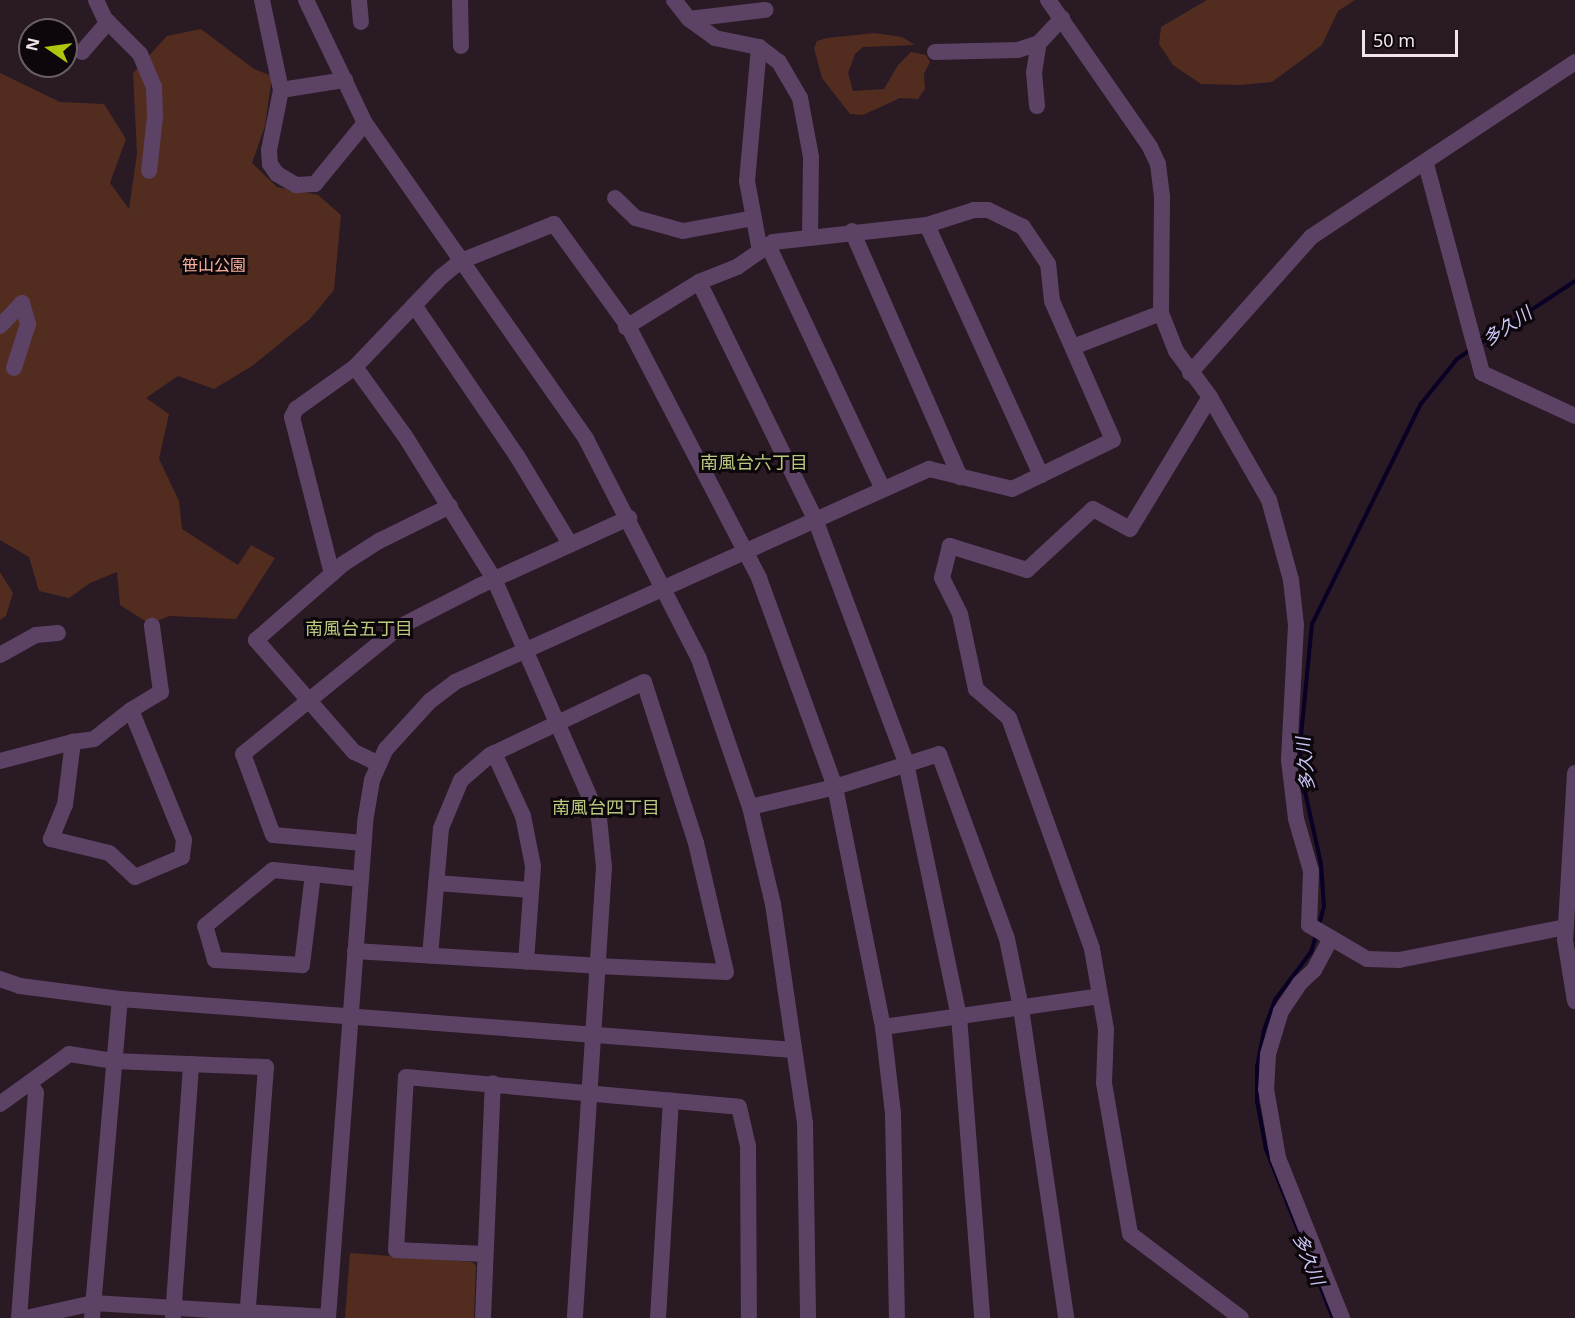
<!DOCTYPE html>
<meta charset="utf-8">
<style>
body{margin:0}
#map{position:relative;width:1575px;height:1318px;overflow:hidden;background:#291a23;font-family:"Noto Sans","Noto Sans JP",sans-serif}
div>[style]{position:absolute}
[style*='--x']{left:calc(var(--x)*1px);top:calc(var(--y)*1px);width:calc(var(--w)*1px);rotate:calc(var(--a)*1deg)}
.green>*{inset:0;background:#532c20}
.stream>*{height:4px;margin:-2px;padding:0 2px;transform-origin:2px;border-radius:2px;background:#0a0025}
.minor>*{height:16px;margin:-8px;padding:0 8px;transform-origin:8px;border-radius:8px;background:#5c4265}
span{translate:-50% -50%;white-space:nowrap;text-align:center;line-height:1.15;-webkit-text-stroke:6px #0d070b;paint-order:stroke}
.park-label{font-size:16px;color:#fbb29b}
.water-label{font-size:18px;color:#cdc7f9;font-style:italic}
.neighbourhood-label{font-size:18px;color:#b9c87d}
.north{position:absolute;left:18px;top:18px;width:60px;height:60px;box-sizing:border-box;background:#0d070b;border:2px solid #686065;border-radius:50%;rotate:283deg;font-size:16px;font-weight:700;line-height:24px;text-align:center;color:#f0e5eb}
.north::after{content:'';display:block;margin:auto;width:21px;height:27px;background:#aec60b;clip-path:polygon(50% 0,100% 100%,50% 72%,0 100%)}
.scale{position:absolute;left:1362px;top:30px;width:96px;height:27px;box-sizing:border-box;border:3px solid #f0e5eb;border-top:0;padding-left:8px;font-size:18px;line-height:21px;white-space:nowrap;color:#f0e5eb;-webkit-text-stroke:4px #0d070b;paint-order:stroke}
</style>
<div id="map">
<div class="green">
<i style="clip-path:polygon(1207px 0,1355px 0,1338px 11px,1322px 45px,1303px 59px,1272px 82px,1240px 85px,1201px 84px,1173px 65px,1159px 44px,1161px 27px)"></i>
<i style="clip-path:polygon(201px 29px,254px 69px,272px 76px,265px 126px,252px 163px,277px 187px,318px 195px,341px 215px,334px 290px,310px 319px,252px 366px,214px 389px,178px 376px,146px 398px,169px 414px,159px 459px,179px 501px,182px 529px,238px 565px,251px 545px,275px 558px,236px 619px,169px 616px,150px 624px,120px 605px,117px 572px,90px 583px,69px 598px,39px 591px,29px 557px,0 540px,0 73px,60px 102px,104px 104px,126px 139px,110px 183px,129px 209px,137px 154px,133px 73px,167px 36px)"></i>
<i style="clip-path:polygon(875px 33px,902px 37px,915px 45px,863px 47px,855px 54px,848px 73px,853px 91px,884px 89px,898px 65px,911px 52px,926px 55px,930px 62px,924px 74px,925px 89px,918px 99px,900px 98px,863px 115px,850px 114px,822px 78px,814px 48px,817px 41px,827px 38px)"></i>
<i style="clip-path:polygon(0 572px,13px 593px,6px 616px,0 620px)"></i>
<i style="clip-path:polygon(350px 1253px,472px 1262px,476px 1266px,474px 1318px,345px 1318px)"></i>
</div>
<div class="stream">
<i style="--x:1478;--y:345;--w:116;--a:-33.4"></i>
<i style="--x:1319;--y:925;--w:20;--a:-75"></i>
<i style="--x:1324;--y:906;--w:42;--a:-94.1"></i>
<i style="--x:1321;--y:864;--w:83;--a:-102.5"></i>
<i style="--x:1303;--y:783;--w:37;--a:-95"></i>
<i style="--x:1300;--y:746;--w:123;--a:-84.4"></i>
<i style="--x:1312;--y:624;--w:244;--a:-63.7"></i>
<i style="--x:1420;--y:405;--w:59;--a:-51.2"></i>
<i style="--x:1457;--y:359;--w:18;--a:-34"></i>
<i style="--x:1316;--y:935;--w:18;--a:106"></i>
<i style="--x:1311;--y:952;--w:60;--a:126.9"></i>
<i style="--x:1275;--y:1000;--w:33;--a:110"></i>
<i style="--x:1264;--y:1031;--w:37;--a:101"></i>
<i style="--x:1257;--y:1067;--w:34;--a:90"></i>
<i style="--x:1257;--y:1101;--w:49;--a:79.4"></i>
<i style="--x:1266;--y:1149;--w:182;--a:68.4"></i>
</div>
<div class="minor">
<i style="--x:96;--y:0;--w:21;--a:65"></i>
<i style="--x:105;--y:19;--w:49;--a:45"></i>
<i style="--x:140;--y:54;--w:36;--a:67"></i>
<i style="--x:154;--y:87;--w:30;--a:88"></i>
<i style="--x:155;--y:117;--w:54;--a:96.3"></i>
<i style="--x:262;--y:0;--w:92;--a:78.1"></i>
<i style="--x:281;--y:90;--w:61;--a:101.3"></i>
<i style="--x:269;--y:150;--w:14;--a:86"></i>
<i style="--x:270;--y:164;--w:12;--a:55"></i>
<i style="--x:277;--y:174;--w:22;--a:30"></i>
<i style="--x:296;--y:185;--w:19;--a:-3"></i>
<i style="--x:315;--y:184;--w:79;--a:-50.7"></i>
<i style="--x:306;--y:0;--w:136;--a:64.4"></i>
<i style="--x:365;--y:123;--w:386;--a:55"></i>
<i style="--x:586;--y:439;--w:247;--a:62.8"></i>
<i style="--x:699;--y:659;--w:157;--a:71"></i>
<i style="--x:750;--y:807;--w:100;--a:76.7"></i>
<i style="--x:773;--y:904;--w:221;--a:81.7"></i>
<i style="--x:805;--y:1123;--w:195;--a:89.1"></i>
<i style="--x:359;--y:0;--w:22;--a:85"></i>
<i style="--x:460;--y:0;--w:46;--a:88.8"></i>
<i style="--x:674;--y:0;--w:24;--a:52"></i>
<i style="--x:689;--y:19;--w:32;--a:36"></i>
<i style="--x:715;--y:38;--w:45;--a:11.6"></i>
<i style="--x:759;--y:47;--w:25;--a:37"></i>
<i style="--x:779;--y:62;--w:42;--a:59.7"></i>
<i style="--x:800;--y:98;--w:60;--a:79.4"></i>
<i style="--x:811;--y:157;--w:80;--a:90.7"></i>
<i style="--x:1048;--y:0;--w:179;--a:55.2"></i>
<i style="--x:1150;--y:147;--w:19;--a:65"></i>
<i style="--x:1158;--y:164;--w:34;--a:83"></i>
<i style="--x:1162;--y:198;--w:115;--a:90.5"></i>
<i style="--x:1161;--y:313;--w:41;--a:68.5"></i>
<i style="--x:1176;--y:351;--w:57;--a:53.5"></i>
<i style="--x:1210;--y:397;--w:154;--a:121.2"></i>
<i style="--x:1130;--y:529;--w:42;--a:-151.6"></i>
<i style="--x:1093;--y:509;--w:90;--a:137.3"></i>
<i style="--x:1027;--y:570;--w:81;--a:-162.7"></i>
<i style="--x:950;--y:546;--w:33;--a:104"></i>
<i style="--x:942;--y:578;--w:40;--a:63.4"></i>
<i style="--x:960;--y:614;--w:77;--a:78"></i>
<i style="--x:976;--y:689;--w:44;--a:41.3"></i>
<i style="--x:1009;--y:718;--w:245;--a:70.2"></i>
<i style="--x:1092;--y:949;--w:81;--a:80.1"></i>
<i style="--x:1106;--y:1029;--w:54;--a:92.1"></i>
<i style="--x:1104;--y:1083;--w:153;--a:80.2"></i>
<i style="--x:1130;--y:1234;--w:139;--a:37.1"></i>
<i style="--x:689;--y:19;--w:77;--a:-6.8"></i>
<i style="--x:759;--y:47;--w:135;--a:95.1"></i>
<i style="--x:747;--y:181;--w:71;--a:79.5"></i>
<i style="--x:82;--y:52;--w:40;--a:-49"></i>
<i style="--x:935;--y:52;--w:83;--a:-1.4"></i>
<i style="--x:1018;--y:50;--w:22;--a:-18"></i>
<i style="--x:1039;--y:43;--w:34;--a:-47"></i>
<i style="--x:281;--y:90;--w:65;--a:-8.9"></i>
<i style="--x:1037;--y:106;--w:33;--a:-95"></i>
<i style="--x:1034;--y:73;--w:30;--a:-81"></i>
<i style="--x:1426;--y:164;--w:216;--a:75"></i>
<i style="--x:1482;--y:373;--w:102;--a:24.8"></i>
<i style="--x:615;--y:198;--w:29;--a:44"></i>
<i style="--x:636;--y:218;--w:49;--a:15.5"></i>
<i style="--x:683;--y:231;--w:72;--a:-10.4"></i>
<i style="--x:927;--y:225;--w:275;--a:65.5"></i>
<i style="--x:852;--y:231;--w:269;--a:66.3"></i>
<i style="--x:768;--y:245;--w:270;--a:64.8"></i>
<i style="--x:699;--y:282;--w:264;--a:63.9"></i>
<i style="--x:815;--y:519;--w:260;--a:69.5"></i>
<i style="--x:906;--y:763;--w:258;--a:78.2"></i>
<i style="--x:959;--y:1016;--w:303;--a:85.6"></i>
<i style="--x:414;--y:305;--w:183;--a:55.7"></i>
<i style="--x:517;--y:456;--w:103;--a:58.9"></i>
<i style="--x:0;--y:326;--w:32;--a:-46"></i>
<i style="--x:22;--y:303;--w:22;--a:74"></i>
<i style="--x:28;--y:324;--w:46;--a:107.7"></i>
<i style="--x:1073;--y:347;--w:94;--a:-21.1"></i>
<i style="--x:355;--y:367;--w:85;--a:54.1"></i>
<i style="--x:405;--y:436;--w:168;--a:58.1"></i>
<i style="--x:494;--y:579;--w:261;--a:66.3"></i>
<i style="--x:599;--y:818;--w:49;--a:84.2"></i>
<i style="--x:604;--y:867;--w:452;--a:93.7"></i>
<i style="--x:1190;--y:373;--w:182;--a:-48.3"></i>
<i style="--x:1311;--y:237;--w:317;--a:-33.5"></i>
<i style="--x:1210;--y:397;--w:119;--a:60.2"></i>
<i style="--x:1269;--y:500;--w:83;--a:74.6"></i>
<i style="--x:1291;--y:580;--w:45;--a:83.7"></i>
<i style="--x:1296;--y:625;--w:135;--a:93"></i>
<i style="--x:1289;--y:760;--w:59;--a:83.2"></i>
<i style="--x:1296;--y:819;--w:54;--a:73.9"></i>
<i style="--x:1311;--y:871;--w:54;--a:92.1"></i>
<i style="--x:1309;--y:925;--w:67;--a:30.4"></i>
<i style="--x:1367;--y:959;--w:32;--a:2"></i>
<i style="--x:1399;--y:960;--w:170;--a:-11.2"></i>
<i style="--x:332;--y:574;--w:162;--a:-104.3"></i>
<i style="--x:292;--y:417;--w:9;--a:-63"></i>
<i style="--x:296;--y:409;--w:72;--a:-35.4"></i>
<i style="--x:355;--y:367;--w:124;--a:-46.3"></i>
<i style="--x:441;--y:277;--w:26;--a:-39"></i>
<i style="--x:461;--y:261;--w:100;--a:-21.7"></i>
<i style="--x:554;--y:224;--w:126;--a:54"></i>
<i style="--x:628;--y:326;--w:284;--a:62.5"></i>
<i style="--x:759;--y:578;--w:222;--a:70"></i>
<i style="--x:835;--y:787;--w:245;--a:78.7"></i>
<i style="--x:883;--y:1027;--w:87;--a:83.4"></i>
<i style="--x:893;--y:1113;--w:205;--a:88.9"></i>
<i style="--x:0;--y:655;--w:41;--a:-29.1"></i>
<i style="--x:36;--y:635;--w:22;--a:-5"></i>
<i style="--x:131;--y:710;--w:35;--a:-31"></i>
<i style="--x:161;--y:692;--w:67;--a:-97.8"></i>
<i style="--x:494;--y:753;--w:69;--a:65.3"></i>
<i style="--x:523;--y:816;--w:51;--a:78.7"></i>
<i style="--x:533;--y:866;--w:96;--a:94.2"></i>
<i style="--x:0;--y:761;--w:75;--a:-14.6"></i>
<i style="--x:73;--y:742;--w:21;--a:-8"></i>
<i style="--x:94;--y:739;--w:47;--a:-38.1"></i>
<i style="--x:131;--y:710;--w:140;--a:67.8"></i>
<i style="--x:184;--y:840;--w:17;--a:97"></i>
<i style="--x:182;--y:857;--w:51;--a:156.9"></i>
<i style="--x:135;--y:877;--w:35;--a:-137"></i>
<i style="--x:109;--y:853;--w:60;--a:-166.4"></i>
<i style="--x:51;--y:839;--w:37;--a:-68"></i>
<i style="--x:65;--y:805;--w:64;--a:-82.8"></i>
<i style="--x:379;--y:764;--w:28;--a:-154"></i>
<i style="--x:354;--y:752;--w:149;--a:-131.2"></i>
<i style="--x:256;--y:640;--w:116;--a:-41.1"></i>
<i style="--x:343;--y:564;--w:43;--a:-32.6"></i>
<i style="--x:379;--y:541;--w:79;--a:-26.2"></i>
<i style="--x:1575;--y:773;--w:167;--a:93.4"></i>
<i style="--x:1565;--y:940;--w:62;--a:80.7"></i>
<i style="--x:750;--y:807;--w:87;--a:-13.2"></i>
<i style="--x:835;--y:787;--w:109;--a:-17.6"></i>
<i style="--x:939;--y:754;--w:197;--a:69.8"></i>
<i style="--x:1007;--y:939;--w:70;--a:78.5"></i>
<i style="--x:1021;--y:1008;--w:313;--a:81.7"></i>
<i style="--x:363;--y:843;--w:90;--a:-174.9"></i>
<i style="--x:273;--y:835;--w:86;--a:-110.3"></i>
<i style="--x:243;--y:754;--w:201;--a:-39.1"></i>
<i style="--x:399;--y:627;--w:90;--a:-27.1"></i>
<i style="--x:479;--y:586;--w:165;--a:-24.4"></i>
<i style="--x:313;--y:874;--w:92;--a:96.9"></i>
<i style="--x:302;--y:965;--w:87;--a:-176.7"></i>
<i style="--x:215;--y:960;--w:35;--a:-106"></i>
<i style="--x:205;--y:926;--w:88;--a:-39.5"></i>
<i style="--x:273;--y:870;--w:40;--a:5.7"></i>
<i style="--x:313;--y:874;--w:48;--a:5.9"></i>
<i style="--x:436;--y:883;--w:95;--a:4.2"></i>
<i style="--x:1330;--y:940;--w:34;--a:118"></i>
<i style="--x:1314;--y:970;--w:19;--a:137"></i>
<i style="--x:1300;--y:983;--w:34;--a:124"></i>
<i style="--x:1281;--y:1011;--w:45;--a:106.8"></i>
<i style="--x:1268;--y:1054;--w:35;--a:93"></i>
<i style="--x:1266;--y:1089;--w:70;--a:80.1"></i>
<i style="--x:1278;--y:1158;--w:172;--a:68.2"></i>
<i style="--x:355;--y:951;--w:242;--a:3.5"></i>
<i style="--x:597;--y:966;--w:129;--a:2.7"></i>
<i style="--x:726;--y:972;--w:132;--a:-103.1"></i>
<i style="--x:696;--y:843;--w:169;--a:-107.9"></i>
<i style="--x:644;--y:682;--w:170;--a:154.6"></i>
<i style="--x:490;--y:755;--w:38;--a:139"></i>
<i style="--x:461;--y:780;--w:52;--a:112.6"></i>
<i style="--x:441;--y:828;--w:128;--a:94.9"></i>
<i style="--x:0;--y:979;--w:21;--a:19"></i>
<i style="--x:20;--y:986;--w:101;--a:7.4"></i>
<i style="--x:120;--y:999;--w:676;--a:4.33"></i>
<i style="--x:883;--y:1027;--w:219;--a:-8.1"></i>
<i style="--x:0;--y:1104;--w:85;--a:-35.9"></i>
<i style="--x:69;--y:1054;--w:46;--a:8.8"></i>
<i style="--x:114;--y:1061;--w:152;--a:2.3"></i>
<i style="--x:266;--y:1067;--w:252;--a:94.3"></i>
<i style="--x:485;--y:1254;--w:89;--a:-177.4"></i>
<i style="--x:396;--y:1250;--w:173;--a:-86.7"></i>
<i style="--x:406;--y:1077;--w:334;--a:5.1"></i>
<i style="--x:739;--y:1107;--w:40;--a:77"></i>
<i style="--x:748;--y:1146;--w:172;--a:89.7"></i>
<i style="--x:173;--y:1317;--w:254;--a:-85.9"></i>
<i style="--x:19;--y:1318;--w:226;--a:-85.7"></i>
<i style="--x:36;--y:1093;--w:12;--a:-121"></i>
<i style="--x:26;--y:1318;--w:69;--a:-12.6"></i>
<i style="--x:93;--y:1303;--w:235;--a:3.4"></i>
<i style="--x:92;--y:1318;--w:320;--a:-85"></i>
<i style="--x:328;--y:1318;--w:497;--a:-85.7"></i>
<i style="--x:365;--y:822;--w:43;--a:-80.5"></i>
<i style="--x:372;--y:780;--w:34;--a:-66"></i>
<i style="--x:386;--y:749;--w:65;--a:-47.5"></i>
<i style="--x:430;--y:701;--w:31;--a:-37"></i>
<i style="--x:455;--y:682;--w:520;--a:-24.2"></i>
<i style="--x:929;--y:469;--w:85;--a:13.5"></i>
<i style="--x:1012;--y:489;--w:112;--a:-25.9"></i>
<i style="--x:1113;--y:440;--w:152;--a:-113.7"></i>
<i style="--x:1052;--y:301;--w:37;--a:-96"></i>
<i style="--x:1048;--y:264;--w:45;--a:-124"></i>
<i style="--x:1023;--y:227;--w:39;--a:-154"></i>
<i style="--x:988;--y:210;--w:14;--a:180"></i>
<i style="--x:974;--y:210;--w:49;--a:162.3"></i>
<i style="--x:927;--y:225;--w:155;--a:173.7"></i>
<i style="--x:773;--y:242;--w:44;--a:145.2"></i>
<i style="--x:737;--y:267;--w:41;--a:158.5"></i>
<i style="--x:699;--y:282;--w:86;--a:148.3"></i>
<i style="--x:483;--y:1318;--w:235;--a:-87.6"></i>
<i style="--x:658;--y:1318;--w:218;--a:-86.6"></i>
</div>
<div class="park-label">
<span style="left:214px;top:265px">笹山公園</span>
</div>
<div class="water-label">
<span style="left:1507px;top:326px;rotate:-34deg">多久川</span>
<span style="left:1305px;top:764px;rotate:-95deg">多久川</span>
<span style="left:1309px;top:1259px;rotate:68deg">多久川</span>
</div>
<div class="neighbourhood-label">
<span style="left:754px;top:462px">南風台六丁目</span>
<span style="left:359px;top:628px">南風台五丁目</span>
<span style="left:606px;top:807px">南風台四丁目</span>
</div>
<div class="north">N</div>
<div class="scale">50 m</div>
</div>
